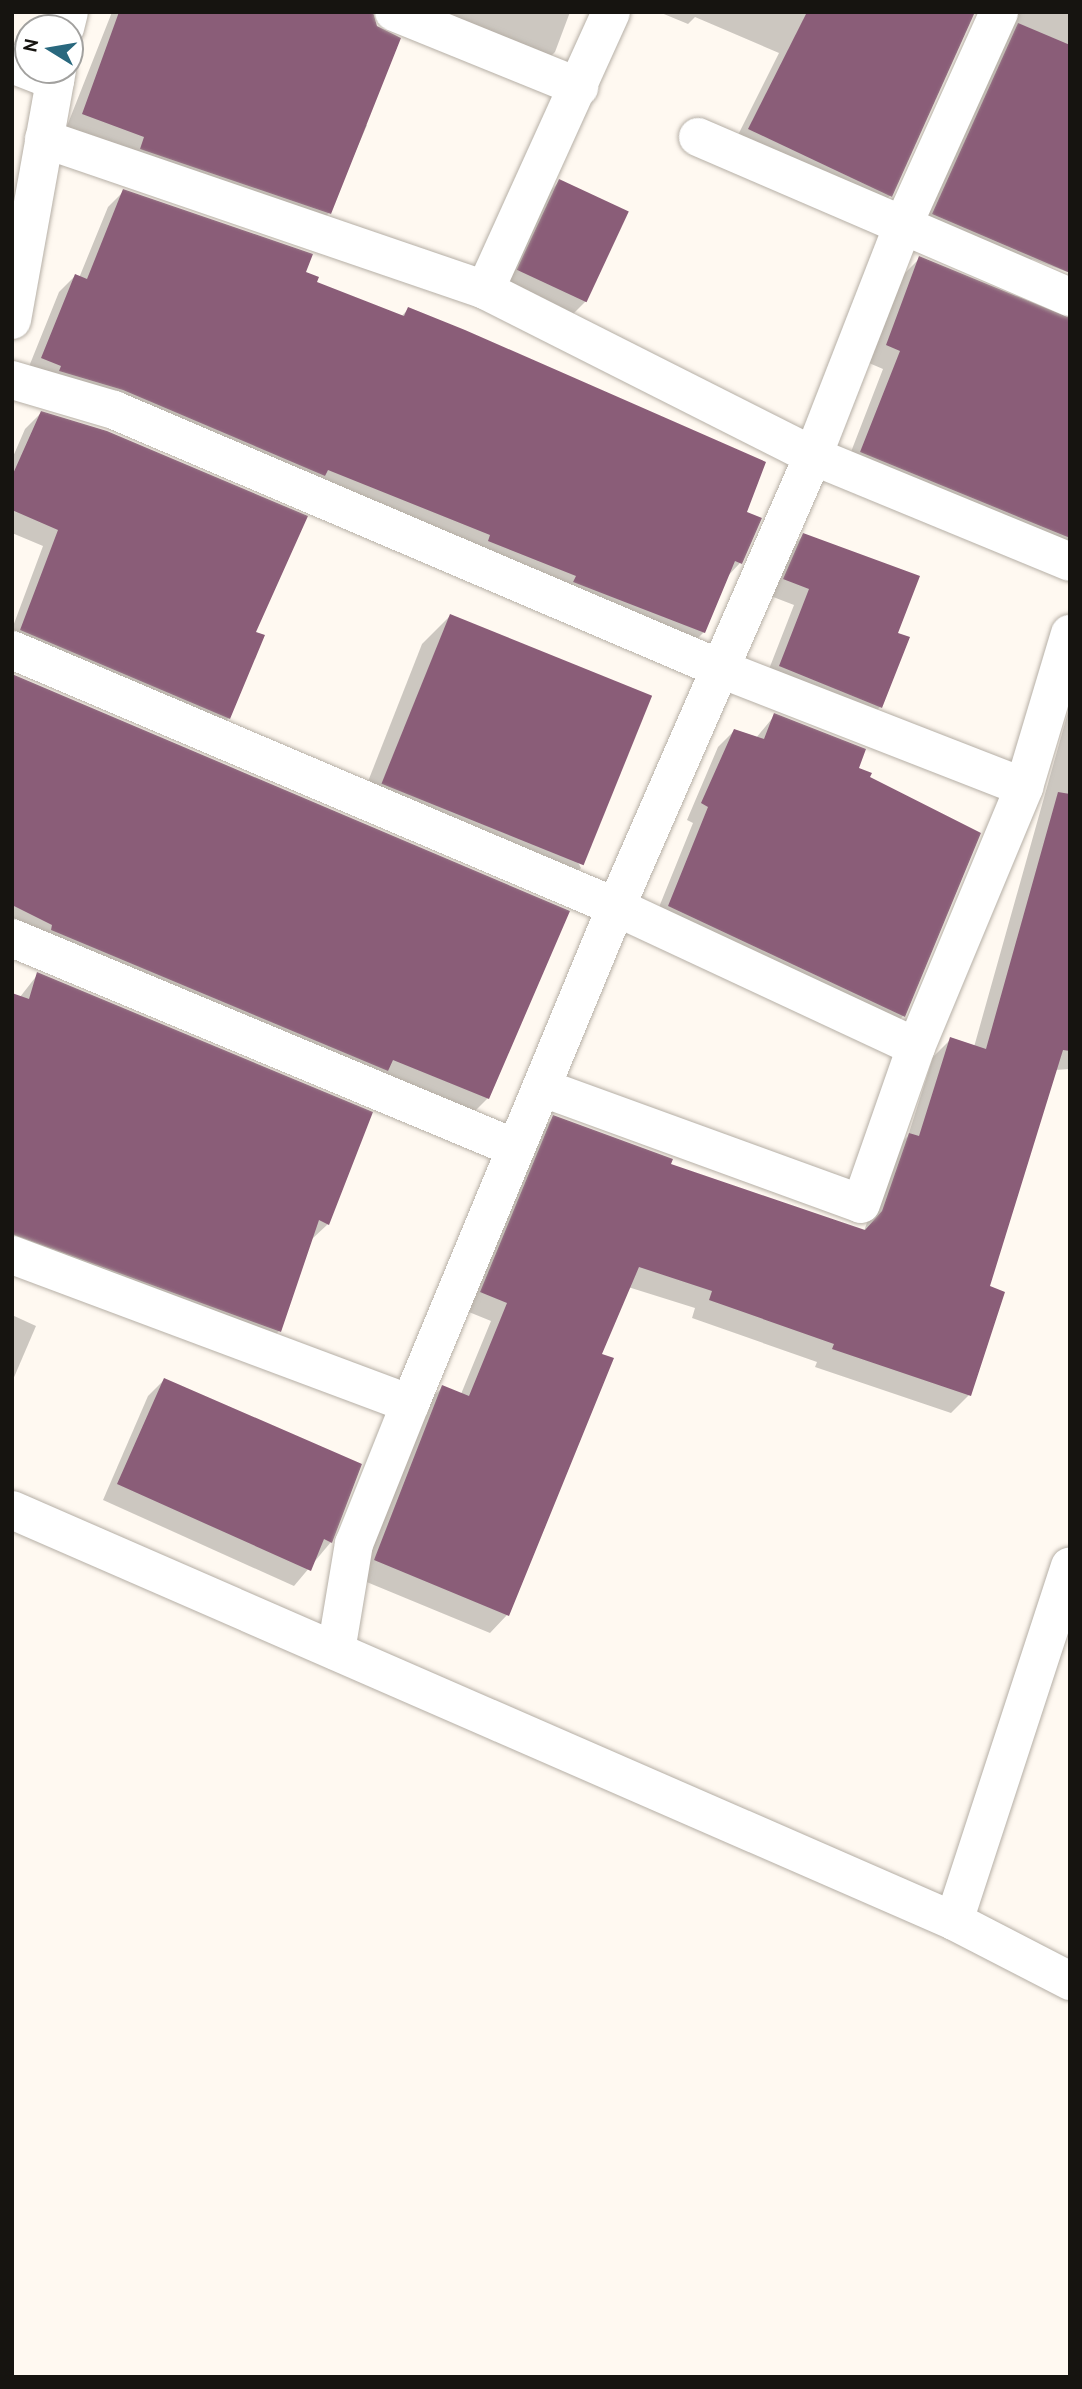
<!DOCTYPE html>
<style>
body{margin:0}
#map{position:relative;width:1082px;height:2389px;overflow:hidden;background:#fff9f1;font-family:"PT Sans",sans-serif}
div>[style]{position:absolute}
[style*='--x']{left:calc(var(--x)*1px);top:calc(var(--y)*1px);width:calc(var(--w)*1px);rotate:calc(var(--a)*1deg)}
.shadow>*{inset:0;background:#0003}
.building>*{inset:0;background:#8a5d78;transform-origin:0 0}
.roads{filter:drop-shadow(0 0 2px #b6afa6) drop-shadow(0 0 2px #b6afa6)}
.street>*{height:38px;margin:-19px;padding:0 19px;transform-origin:19px;border-radius:19px;background:#fff}
span{translate:-50% -50%;white-space:nowrap;text-align:center;line-height:1.15;-webkit-text-stroke:7px #fff;paint-order:stroke}
.frame{position:absolute;inset:0;border:14px solid #161410;pointer-events:none}
.north{position:absolute;left:14px;top:14px;width:70px;height:70px;box-sizing:border-box;background:#fff;border:2px solid #a2a19f;border-radius:50%;rotate:281deg;font-size:19px;font-weight:700;line-height:28px;text-align:center;color:#161410}
.north::after{content:'';display:block;margin:auto;width:24px;height:32px;background:#29687e;clip-path:polygon(50% 0,100% 100%,50% 72%,0 100%)}
</style>
<div id="map">
<div class="shadow">
<i style="clip-path:polygon(112px 12px,373px 12px,362px 123px,367px 125px,329px 213px,311px 231px,65px 131px)"></i>
<i style="clip-path:polygon(392px 12px,570px 12px,555px 52px,537px 70px)"></i>
<i style="clip-path:polygon(659px 12px,973px 12px,890px 196px,873px 213px,732px 147px,779px 53px,695px 17px,688px 24px)"></i>
<i style="clip-path:polygon(993px 12px,1070px 12px,1070px 273px,1032px 259px,1016px 275px,915px 232px)"></i>
<i style="clip-path:polygon(560px 181px,586px 301px,570px 317px,503px 286px,544px 197px)"></i>
<i style="clip-path:polygon(124px 191px,303px 273px,314px 283px,401px 317px,408px 309px,744px 513px,740px 563px,726px 578px,704px 632px,688px 648px,26px 374px,59px 292px,75px 276px,79px 278px,108px 207px)"></i>
<i style="clip-path:polygon(920px 258px,1070px 335px,1070px 565px,844px 470px,883px 369px,869px 363px,902px 276px)"></i>
<i style="clip-path:polygon(41px 413px,254px 633px,229px 718px,213px 734px,12px 649px,12px 629px,43px 546px,12px 533px,12px 459px,25px 429px)"></i>
<i style="clip-path:polygon(804px 535px,896px 634px,880px 707px,864px 723px,764px 682px,794px 605px,768px 595px,788px 551px)"></i>
<i style="clip-path:polygon(450px 616px,581px 868px,554px 896px,356px 812px,422px 644px)"></i>
<i style="clip-path:polygon(12px 676px,488px 1098px,472px 1114px,12px 931px)"></i>
<i style="clip-path:polygon(1070px 705px,1070px 1069px,1055px 1070px,987px 1287px,969px 1395px,951px 1413px,815px 1367px,817px 1362px,692px 1318px,695px 1308px,628px 1287px,600px 1355px,612px 1359px,507px 1615px,490px 1633px,357px 1578px,425px 1404px,443px 1387px,461px 1394px,491px 1321px,464px 1310px,536px 1135px,554px 1117px,669px 1165px,864px 1231px,892px 1152px,908px 1136px,933px 1057px,951px 1039px,974px 1047px)"></i>
<i style="clip-path:polygon(775px 715px,857px 769px,903px 1016px,888px 1032px,653px 922px,693px 823px,687px 820px,718px 747px,734px 731px,756px 738px)"></i>
<i style="clip-path:polygon(38px 974px,328px 1224px,312px 1239px,279px 1331px,263px 1347px,12px 1253px,12px 995px,20px 997px)"></i>
<i style="clip-path:polygon(12px 1315px,36px 1326px,12px 1382px)"></i>
<i style="clip-path:polygon(164px 1380px,331px 1542px,294px 1586px,103px 1500px,148px 1396px)"></i>
</div>
<div class="building">
<i style="clip-path:polygon(119px 12px,373px 12px,377px 26px,401px 38px,331px 214px,140px 149px,144px 137px,82px 114px)"></i>
<i style="clip-path:polygon(807px 12px,975px 12px,892px 197px,748px 129px)"></i>
<i style="clip-path:polygon(1018px 23px,1070px 45px,1070px 273px,932px 214px)"></i>
<i style="left:559px;top:179px;width:77px;height:100px;rotate:25deg"></i>
<i style="clip-path:polygon(123px 189px,313px 254px,306px 272px,319px 277px,317px 282px,404px 316px,408px 307px,465px 330px,766px 462px,747px 512px,762px 518px,742px 564px,735px 561px,705px 633px,573px 582px,576px 576px,488px 541px,490px 535px,328px 470px,325px 476px,123px 390px,59px 371px,61px 366px,41px 358px,75px 274px,87px 279px)"></i>
<i style="clip-path:polygon(919px 256px,1070px 318px,1070px 538px,860px 452px,900px 351px,886px 345px)"></i>
<i style="clip-path:polygon(41px 411px,107px 431px,308px 516px,256px 632px,265px 635px,230px 719px,20px 630px,58px 530px,12px 510px,12px 476px)"></i>
<i style="clip-path:polygon(803px 533px,920px 576px,898px 633px,910px 637px,882px 708px,779px 666px,809px 589px,783px 579px)"></i>
<i style="left:450px;top:614px;width:218px;height:183px;rotate:22deg"></i>
<i style="clip-path:polygon(12px 674px,570px 911px,489px 1099px,393px 1060px,388px 1071px,51px 930px,52px 925px,12px 905px)"></i>
<i style="clip-path:polygon(774px 713px,866px 749px,859px 768px,872px 773px,870px 777px,981px 833px,905px 1017px,668px 906px,708px 807px,701px 803px,734px 729px,764px 739px)"></i>
<i style="clip-path:polygon(1058px 792px,1070px 794px,1070px 1051px,1063px 1050px,990px 1286px,1005px 1292px,971px 1396px,832px 1349px,834px 1344px,709px 1300px,712px 1291px,639px 1267px,602px 1354px,614px 1358px,509px 1616px,374px 1560px,442px 1385px,469px 1396px,507px 1303px,480px 1292px,553px 1115px,673px 1159px,671px 1164px,865px 1230px,882px 1211px,909px 1133px,919px 1136px,950px 1037px,986px 1049px)"></i>
<i style="clip-path:polygon(37px 972px,373px 1112px,329px 1225px,319px 1220px,281px 1332px,12px 1234px,12px 993px,29px 999px)"></i>
<i style="clip-path:polygon(164px 1378px,362px 1464px,332px 1543px,324px 1539px,311px 1571px,117px 1484px)"></i>
</div>
<div class="roads">
<div class="street">
<i style="--x:394;--y:12;--w:200;--a:22.1"></i>
<i style="--x:65;--y:28;--w:16;--a:-76"></i>
<i style="--x:12;--y:64;--w:46;--a:21.6"></i>
<i style="--x:55;--y:81;--w:11;--a:-80"></i>
<i style="--x:698;--y:137;--w:405;--a:23.3"></i>
<i style="--x:44;--y:139;--w:466;--a:18.9"></i>
<i style="--x:485;--y:290;--w:368;--a:26.8"></i>
<i style="--x:813;--y:456;--w:278;--a:22.4"></i>
<i style="--x:485;--y:290;--w:305;--a:-65.6"></i>
<i style="--x:12;--y:320;--w:243;--a:-79.8"></i>
<i style="--x:12;--y:380;--w:106;--a:16.4"></i>
<i style="--x:114;--y:410;--w:660;--a:23.11"></i>
<i style="--x:721;--y:669;--w:325;--a:21.3"></i>
<i style="--x:12;--y:650;--w:656;--a:23.05"></i>
<i style="--x:616;--y:907;--w:331;--a:25"></i>
<i style="--x:12;--y:938;--w:545;--a:22.66"></i>
<i style="--x:543;--y:1088;--w:338;--a:20"></i>
<i style="--x:861;--y:1204;--w:166;--a:-70.7"></i>
<i style="--x:916;--y:1047;--w:282;--a:-67.4"></i>
<i style="--x:1024;--y:787;--w:160;--a:-73.3"></i>
<i style="--x:12;--y:1255;--w:425;--a:20.5"></i>
<i style="--x:12;--y:1510;--w:1028;--a:23.57"></i>
<i style="--x:954;--y:1921;--w:131;--a:27.3"></i>
<i style="--x:336;--y:1651;--w:109;--a:-80.5"></i>
<i style="--x:354;--y:1544;--w:151;--a:-68.2"></i>
<i style="--x:410;--y:1404;--w:538;--a:-67.49"></i>
<i style="--x:616;--y:907;--w:492;--a:-66.4"></i>
<i style="--x:813;--y:456;--w:248;--a:-68.7"></i>
<i style="--x:903;--y:225;--w:234;--a:-65.7"></i>
<i style="--x:954;--y:1921;--w:373;--a:-71.9"></i>
</div>
</div>
<div class="frame"></div>
<div class="north">N</div>
</div>
